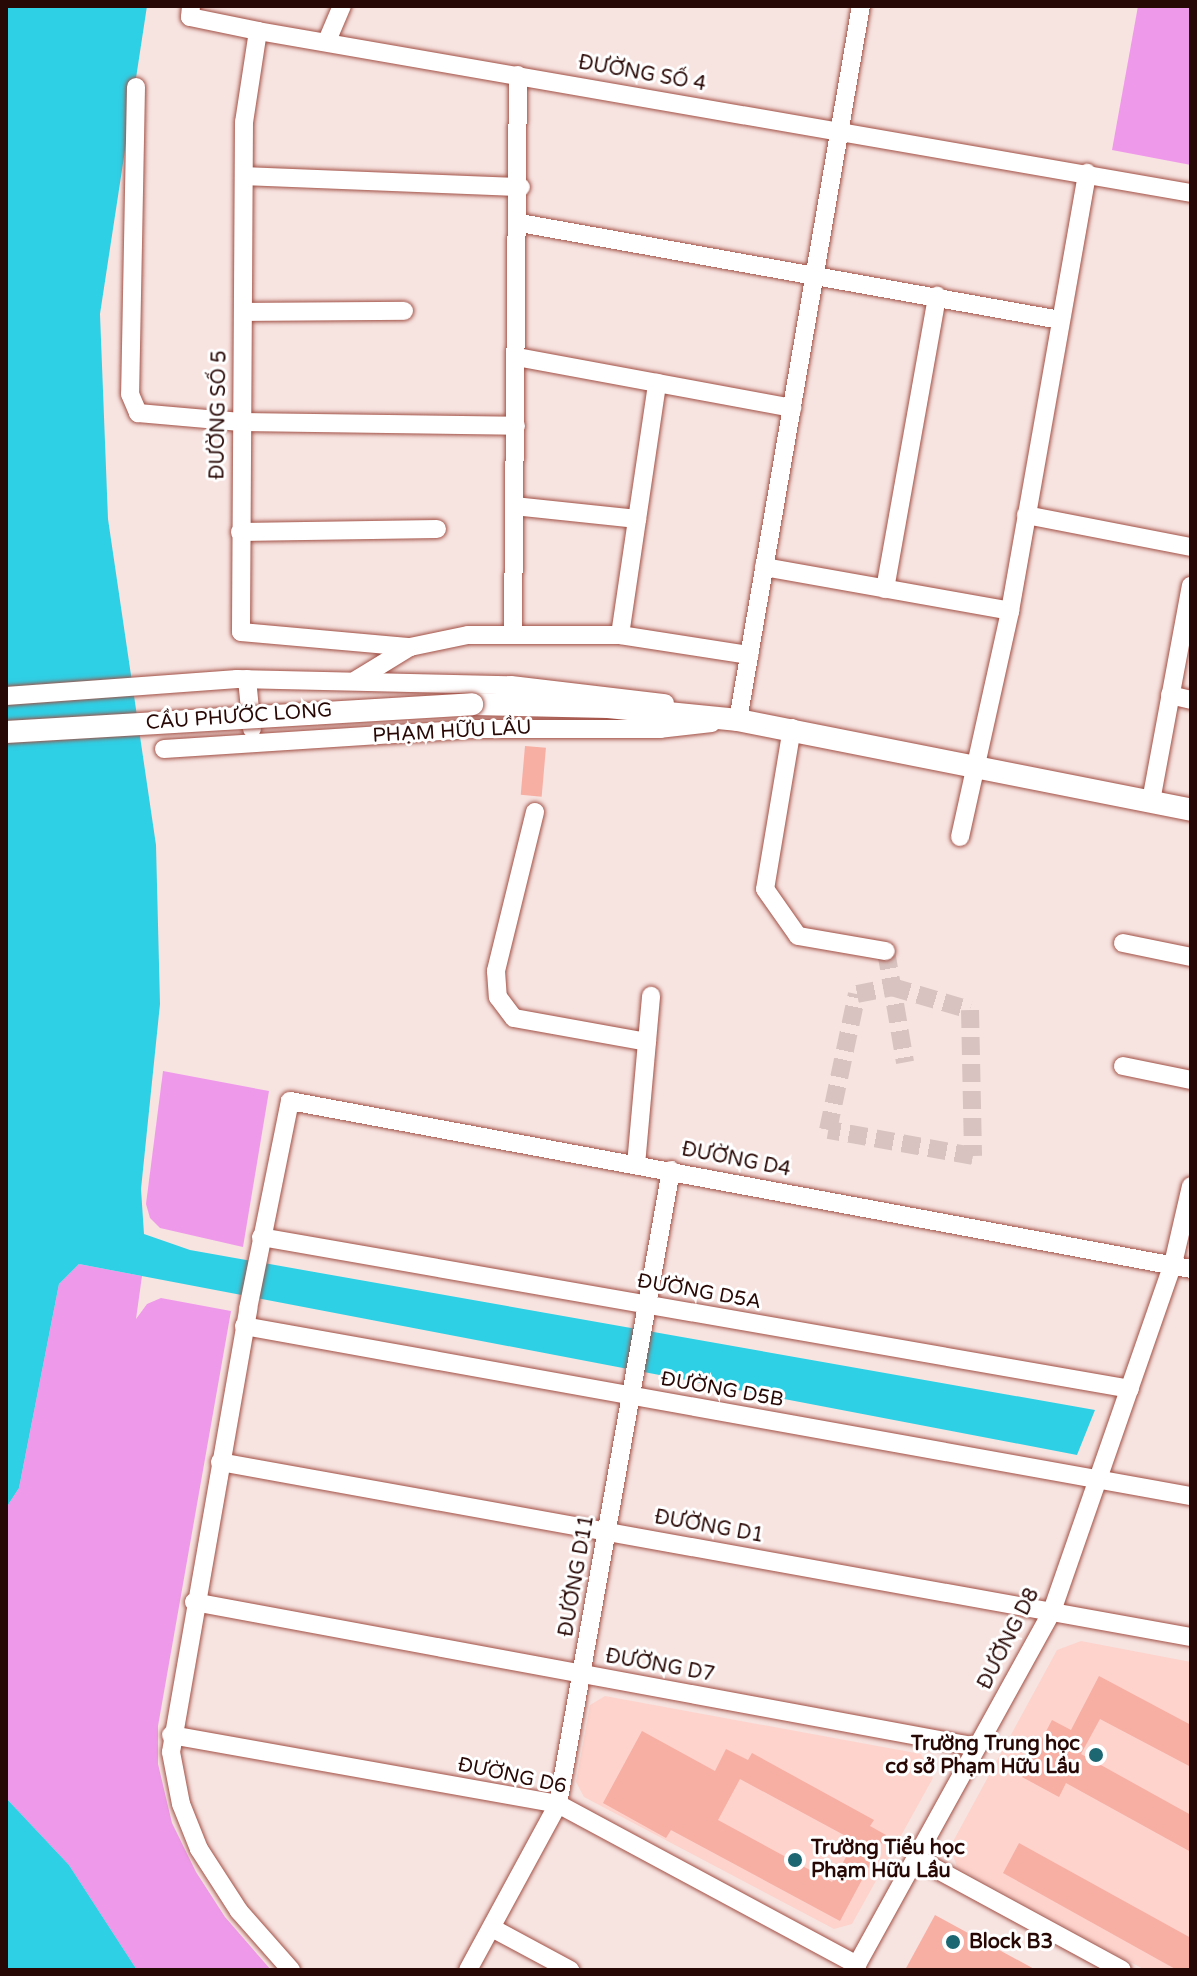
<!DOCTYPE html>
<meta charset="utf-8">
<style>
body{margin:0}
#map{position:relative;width:1197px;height:1976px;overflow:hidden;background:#f7e4e1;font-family:"Varela Round",sans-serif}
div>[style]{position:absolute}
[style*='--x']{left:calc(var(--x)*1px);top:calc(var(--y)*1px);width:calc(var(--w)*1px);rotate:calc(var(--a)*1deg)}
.built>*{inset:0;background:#fdd3cc}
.green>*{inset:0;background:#ef99ea}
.water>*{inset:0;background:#2ed0e6}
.building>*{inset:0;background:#f7aea3;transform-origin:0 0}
.minor-tunnel>*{height:18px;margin-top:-9px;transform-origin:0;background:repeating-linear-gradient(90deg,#d8c3c0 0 18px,transparent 0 27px)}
.roads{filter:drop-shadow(0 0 2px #a15045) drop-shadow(0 0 2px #a15045)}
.minor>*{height:18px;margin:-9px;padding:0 9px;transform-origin:9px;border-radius:9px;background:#fff}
.major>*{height:22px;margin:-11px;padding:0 11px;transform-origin:11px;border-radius:11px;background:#fff}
.bridges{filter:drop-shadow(0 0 2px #a15045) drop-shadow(0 0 2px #a15045)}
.major-bridge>*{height:22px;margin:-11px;padding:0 11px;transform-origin:11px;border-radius:11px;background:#fff}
.dots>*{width:22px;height:22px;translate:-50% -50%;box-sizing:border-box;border:4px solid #fff;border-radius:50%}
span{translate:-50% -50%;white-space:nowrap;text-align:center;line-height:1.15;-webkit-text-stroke:6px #fff;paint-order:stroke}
.street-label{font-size:20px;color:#280805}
.poi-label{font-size:20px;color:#280805;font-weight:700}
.right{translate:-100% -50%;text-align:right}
.left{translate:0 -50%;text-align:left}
.frame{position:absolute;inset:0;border:8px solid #280805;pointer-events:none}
</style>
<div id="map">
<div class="built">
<i style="clip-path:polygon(1081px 1641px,1191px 1662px,1191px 1970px,1145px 1970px,957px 1867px,950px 1847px,1057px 1650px)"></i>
<i style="clip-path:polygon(605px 1696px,921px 1754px,933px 1778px,852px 1924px,834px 1929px,584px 1797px,576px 1782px,590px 1705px)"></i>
</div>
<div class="green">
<i style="clip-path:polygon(1138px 6px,1191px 6px,1191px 165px,1112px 150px)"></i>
<i style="clip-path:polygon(163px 1071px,269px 1091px,243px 1247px,160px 1228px,150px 1218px,146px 1204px)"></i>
<i style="clip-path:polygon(79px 1264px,142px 1276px,136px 1319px,147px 1304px,161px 1298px,231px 1311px,158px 1726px,158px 1764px,172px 1823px,196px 1872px,225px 1917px,271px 1970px,137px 1970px,69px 1865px,6px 1798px,6px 1508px,19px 1488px,59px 1284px)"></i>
</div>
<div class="water">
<i style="clip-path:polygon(6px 6px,147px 6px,100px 314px,108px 519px,156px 845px,160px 1004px,141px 1189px,144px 1234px,190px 1250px,1095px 1410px,1077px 1455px,79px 1264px,59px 1284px,19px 1488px,6px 1508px)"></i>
<i style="clip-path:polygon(6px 1798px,69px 1865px,137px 1970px,6px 1970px)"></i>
</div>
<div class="building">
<i style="left:525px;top:746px;width:21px;height:49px;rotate:5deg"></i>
<i style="clip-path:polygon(1099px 1676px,1191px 1725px,1191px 1767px,1100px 1719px,1081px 1754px,1191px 1815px,1191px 1852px,1066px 1783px,1059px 1797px,1022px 1777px,1052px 1720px,1071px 1730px)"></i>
<i style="clip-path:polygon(evenodd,642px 1731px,715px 1771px,726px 1749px,748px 1760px,752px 1753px,874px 1820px,870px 1826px,886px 1835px,840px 1921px,671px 1830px,666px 1838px,603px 1803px,642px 1731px,740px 1779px,855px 1841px,832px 1882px,718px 1820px,740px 1779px)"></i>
<i style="clip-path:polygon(1019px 1843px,1191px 1938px,1191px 1970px,1177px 1970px,1003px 1873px)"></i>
<i style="clip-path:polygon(935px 1915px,1036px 1970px,905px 1970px)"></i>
</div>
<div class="minor-tunnel">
<i style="--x:886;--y:951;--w:113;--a:80.3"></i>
<i style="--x:892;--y:987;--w:81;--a:16.4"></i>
<i style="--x:970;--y:1010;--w:146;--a:88.8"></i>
<i style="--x:973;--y:1156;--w:147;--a:-169.8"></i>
<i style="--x:828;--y:1130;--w:139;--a:-78"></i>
<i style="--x:857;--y:994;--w:36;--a:-11"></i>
</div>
<div class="roads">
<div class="minor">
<i style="--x:191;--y:6;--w:11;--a:95"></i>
<i style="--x:190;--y:17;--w:69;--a:11.6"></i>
<i style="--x:258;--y:31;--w:947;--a:9.85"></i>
<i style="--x:258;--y:31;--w:92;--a:98.7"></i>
<i style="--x:244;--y:122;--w:510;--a:90.34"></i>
<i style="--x:241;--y:632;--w:170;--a:5.1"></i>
<i style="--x:327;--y:41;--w:38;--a:-67"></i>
<i style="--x:136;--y:87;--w:307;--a:91.1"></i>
<i style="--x:130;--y:394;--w:21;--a:67"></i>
<i style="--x:138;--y:413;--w:103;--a:5"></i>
<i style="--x:241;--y:422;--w:275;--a:0.8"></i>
<i style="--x:245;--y:176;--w:276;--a:2.3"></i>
<i style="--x:520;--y:223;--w:549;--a:10.18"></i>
<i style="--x:243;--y:312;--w:161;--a:-0.4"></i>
<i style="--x:517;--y:357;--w:280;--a:10.5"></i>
<i style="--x:514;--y:506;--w:124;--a:6"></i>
<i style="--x:1026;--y:515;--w:168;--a:11"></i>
<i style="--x:240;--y:532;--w:197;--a:-0.9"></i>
<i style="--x:764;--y:567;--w:250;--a:10.1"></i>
<i style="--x:885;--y:589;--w:298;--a:-79.9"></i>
<i style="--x:513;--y:632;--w:557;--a:-89.49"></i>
<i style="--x:620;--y:635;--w:255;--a:-81.6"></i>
<i style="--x:247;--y:679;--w:50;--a:84.3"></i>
<i style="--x:356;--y:680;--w:63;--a:-31.4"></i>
<i style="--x:410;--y:647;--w:59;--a:-11.7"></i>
<i style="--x:468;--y:635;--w:152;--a:0"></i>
<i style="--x:620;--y:635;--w:131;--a:8.8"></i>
<i style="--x:1170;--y:695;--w:22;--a:13"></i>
<i style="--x:6;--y:696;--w:232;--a:-4.2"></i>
<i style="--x:237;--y:679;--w:274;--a:1.3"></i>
<i style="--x:511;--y:685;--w:155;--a:6.7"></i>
<i style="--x:738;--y:720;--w:725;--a:-80.23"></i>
<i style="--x:792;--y:728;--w:163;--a:99.5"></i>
<i style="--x:765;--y:889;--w:57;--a:54.9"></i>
<i style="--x:798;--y:936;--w:89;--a:9.7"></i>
<i style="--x:164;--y:749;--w:308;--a:-3.7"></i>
<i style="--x:471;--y:729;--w:189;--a:0"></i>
<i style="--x:660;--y:729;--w:52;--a:-6.6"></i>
<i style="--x:1151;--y:801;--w:219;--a:-79.5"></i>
<i style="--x:535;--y:812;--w:164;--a:103.8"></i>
<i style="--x:496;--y:971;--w:26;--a:86"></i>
<i style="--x:498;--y:997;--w:26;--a:53"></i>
<i style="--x:514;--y:1018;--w:135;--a:10.2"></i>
<i style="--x:960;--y:837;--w:231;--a:-77.5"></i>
<i style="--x:1010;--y:611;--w:445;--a:-80"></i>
<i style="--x:1123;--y:943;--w:69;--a:11.6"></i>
<i style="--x:1123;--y:1066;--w:69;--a:11.6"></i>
<i style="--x:636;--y:1165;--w:170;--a:-84.9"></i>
<i style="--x:261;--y:1237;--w:882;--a:9.92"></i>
<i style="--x:244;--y:1326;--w:962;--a:10.18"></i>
<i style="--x:220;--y:1462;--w:987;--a:10.22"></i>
<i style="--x:194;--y:1602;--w:796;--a:10.49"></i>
<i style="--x:171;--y:1735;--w:393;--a:10.1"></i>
<i style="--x:558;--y:1804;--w:340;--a:28.3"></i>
<i style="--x:916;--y:1858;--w:234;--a:28.5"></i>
<i style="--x:492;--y:1928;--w:89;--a:28.3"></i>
<i style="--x:291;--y:1970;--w:79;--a:-131.4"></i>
<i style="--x:239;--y:1911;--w:74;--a:-122.8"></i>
<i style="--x:199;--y:1849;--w:48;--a:-111.8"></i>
<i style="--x:181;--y:1804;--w:53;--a:-100.9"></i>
<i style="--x:171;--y:1752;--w:450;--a:-80.1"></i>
<i style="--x:248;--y:1309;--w:212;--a:-78.6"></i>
<i style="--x:290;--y:1101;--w:917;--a:10.56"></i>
<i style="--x:468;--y:1970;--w:189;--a:-61.5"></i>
<i style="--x:558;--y:1804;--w:644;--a:-79.89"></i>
<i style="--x:854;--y:1970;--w:410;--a:-61.1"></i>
<i style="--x:1052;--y:1611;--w:367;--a:-70.8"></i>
<i style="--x:1173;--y:1264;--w:80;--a:-77"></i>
</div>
<div class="major">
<i style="--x:472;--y:704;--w:136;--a:1.3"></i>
<i style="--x:608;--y:707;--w:131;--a:5.7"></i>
<i style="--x:738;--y:720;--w:462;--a:11.2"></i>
</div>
</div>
<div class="bridges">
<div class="major-bridge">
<i style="--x:6;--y:732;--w:467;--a:-3.4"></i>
</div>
</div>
<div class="dots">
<i style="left:1096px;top:1755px;background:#1c6772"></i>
<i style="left:795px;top:1860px;background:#1c6772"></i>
<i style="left:953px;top:1942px;background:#1c6772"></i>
</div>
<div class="street-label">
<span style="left:642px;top:74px;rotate:10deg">ĐƯỜNG SỐ 4</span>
<span style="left:219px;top:415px;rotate:-89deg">ĐƯỜNG SỐ 5</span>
<span style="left:239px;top:717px;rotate:-4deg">CẦU PHƯỚC LONG</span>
<span style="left:452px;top:732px;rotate:-3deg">PHẠM HỮU LẦU</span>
<span style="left:736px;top:1160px;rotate:11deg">ĐƯỜNG D4</span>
<span style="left:699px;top:1292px;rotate:10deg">ĐƯỜNG D5A</span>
<span style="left:722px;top:1390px;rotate:10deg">ĐƯỜNG D5B</span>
<span style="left:709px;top:1527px;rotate:10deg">ĐƯỜNG D1</span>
<span style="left:577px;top:1576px;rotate:-80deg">ĐƯỜNG D11</span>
<span style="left:1009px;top:1639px;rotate:-63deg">ĐƯỜNG D8</span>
<span style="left:660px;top:1666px;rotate:10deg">ĐƯỜNG D7</span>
<span style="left:512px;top:1776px;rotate:12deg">ĐƯỜNG D6</span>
</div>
<div class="poi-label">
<span class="right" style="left:1080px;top:1756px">Trường Trung học<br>cơ sở Phạm Hữu Lầu</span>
<span class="left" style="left:811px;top:1860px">Trường Tiểu học<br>Phạm Hữu Lầu</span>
<span class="left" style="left:969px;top:1942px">Block B3</span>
</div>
<div class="frame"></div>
</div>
